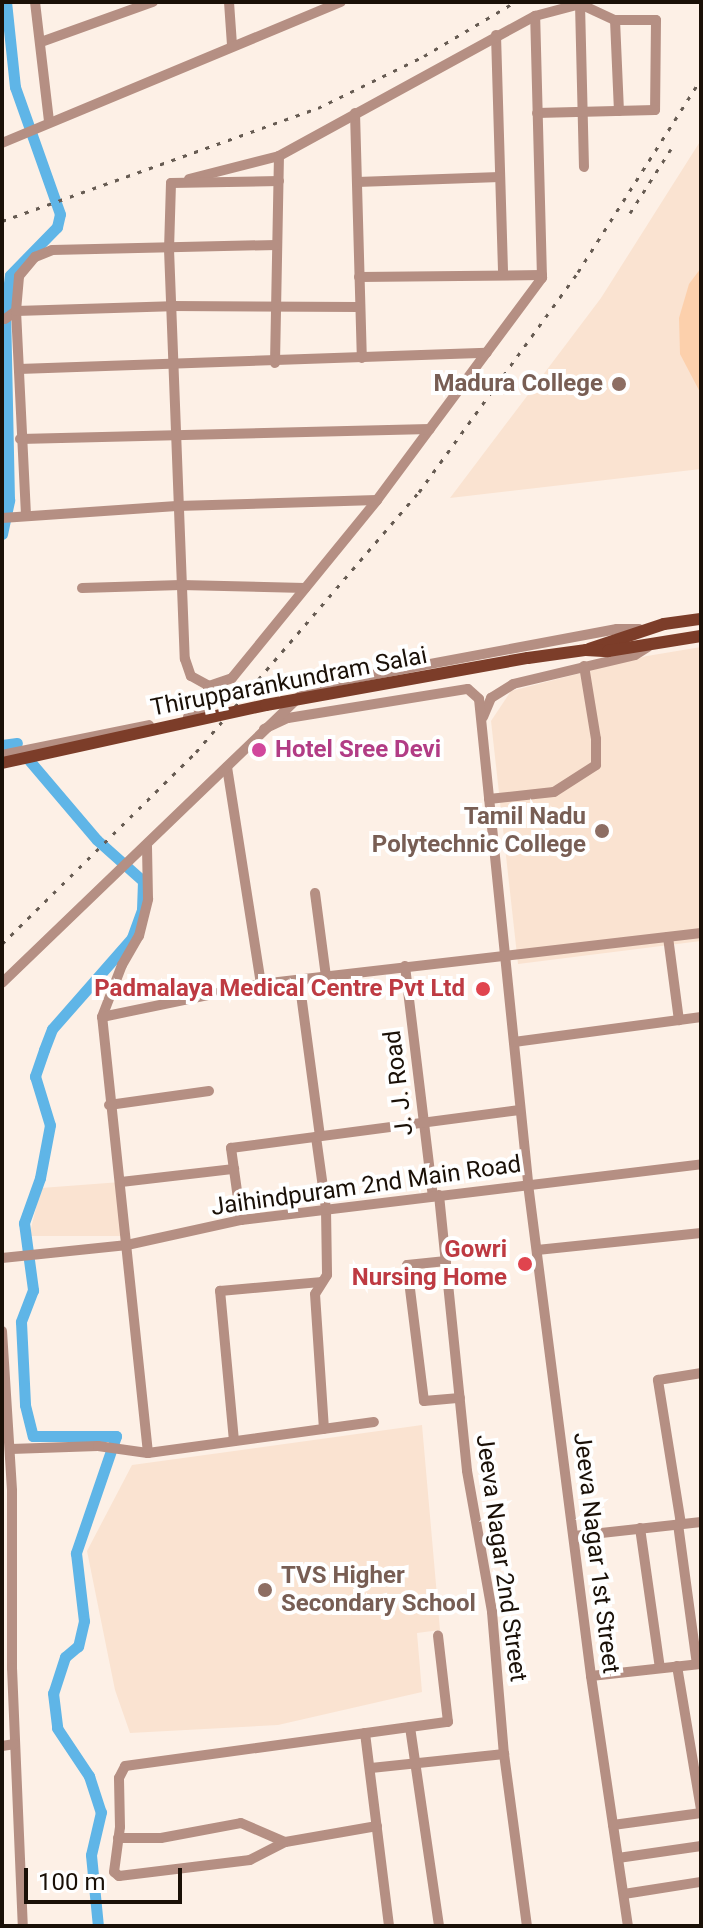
<!DOCTYPE html>
<style>
body{margin:0}
#map{position:relative;width:703px;height:1928px;overflow:hidden;background:#fdf0e6;font-family:Roboto,sans-serif}
div>[style]{position:absolute}
[style*='--x']{left:calc(var(--x)*1px);top:calc(var(--y)*1px);width:calc(var(--w)*1px);rotate:calc(var(--a)*1deg)}
.built>*{inset:0;background:#fae3d1}
.green>*{inset:0;background:#fcd0ac}
.canal>*{height:11px;margin:-5.5px;padding:0 5.5px;transform-origin:5.5px;border-radius:5.5px;background:#5fb5e7}
.minor>*{height:10px;margin:-5px;padding:0 5px;transform-origin:5px;border-radius:5px;background:#b58f83}
.major>*{height:12px;margin:-6px;padding:0 6px;transform-origin:6px;border-radius:6px;background:#7c3d29}
.rail>*{height:3px;margin-top:-1.5px;transform-origin:0;background:repeating-linear-gradient(90deg,#665b52 0 4px,transparent 0 12px)}
.major-bridge>*{height:12px;margin:-6px;padding:0 6px;transform-origin:6px;border-radius:6px;background:#7c3d29}
.dots>*{width:22px;height:22px;translate:-50% -50%;box-sizing:border-box;border:4px solid #fff;border-radius:50%}
span{translate:-50% -50%;white-space:nowrap;text-align:center;line-height:1.15;-webkit-text-stroke:8px #fff;paint-order:stroke}
.education-label{font-size:24px;color:#785e54;font-weight:700}
.right{translate:-100% -50%;text-align:right}
.left{translate:0 -50%;text-align:left}
.street-label{font-size:24px;color:#1a1007}
.hotel-label{font-size:24px;color:#b23c85;font-weight:700}
.health-label{font-size:24px;color:#be3a42;font-weight:700}
.frame{position:absolute;inset:0;border:4px solid #1a1007;pointer-events:none}
.scale{position:absolute;left:24px;top:1868px;width:158px;height:36px;box-sizing:border-box;border:4px solid #1a1007;border-top:0;padding-left:10px;font-size:24px;line-height:28px;white-space:nowrap;color:#1a1007;-webkit-text-stroke:6px #fff;paint-order:stroke}
</style>
<div id="map">
<div class="built">
<i style="clip-path:polygon(701px 140px,701px 469px,450px 498px,601px 298px)"></i>
<i style="clip-path:polygon(701px 647px,701px 941px,518px 964px,491px 721px,511px 691px,647px 656px)"></i>
<i style="clip-path:polygon(121px 1182px,121px 1236px,29px 1236px,41px 1188px)"></i>
<i style="clip-path:polygon(422px 1425px,440px 1630px,417px 1633px,422px 1692px,278px 1725px,130px 1733px,115px 1690px,87px 1551px,132px 1465px)"></i>
</div>
<div class="green">
<i style="clip-path:polygon(701px 268px,701px 394px,680px 354px,679px 318px,689px 284px)"></i>
</div>
<div class="canal">
<i style="--x:2;--y:534;--w:35;--a:-78"></i>
<i style="--x:9;--y:500;--w:185;--a:-91.2"></i>
<i style="--x:5;--y:315;--w:40;--a:-82.9"></i>
<i style="--x:10;--y:275;--w:67;--a:-45.6"></i>
<i style="--x:57;--y:227;--w:13;--a:-77"></i>
<i style="--x:60;--y:214;--w:135;--a:-109.5"></i>
<i style="--x:15;--y:87;--w:85;--a:-96"></i>
<i style="--x:2;--y:745;--w:15;--a:-8"></i>
<i style="--x:28;--y:759;--w:106;--a:49.6"></i>
<i style="--x:97;--y:840;--w:62;--a:41.7"></i>
<i style="--x:143;--y:881;--w:29;--a:92"></i>
<i style="--x:142;--y:910;--w:30;--a:110"></i>
<i style="--x:132;--y:938;--w:121;--a:131.3"></i>
<i style="--x:52;--y:1029;--w:22;--a:111"></i>
<i style="--x:44;--y:1050;--w:28;--a:109"></i>
<i style="--x:35;--y:1076;--w:51;--a:73"></i>
<i style="--x:50;--y:1125;--w:54;--a:100.7"></i>
<i style="--x:40;--y:1178;--w:48;--a:109.6"></i>
<i style="--x:24;--y:1223;--w:68;--a:82.3"></i>
<i style="--x:33;--y:1290;--w:34;--a:111"></i>
<i style="--x:21;--y:1322;--w:83;--a:87.2"></i>
<i style="--x:25;--y:1405;--w:32;--a:76"></i>
<i style="--x:33;--y:1436;--w:83;--a:0"></i>
<i style="--x:116;--y:1436;--w:124;--a:108.9"></i>
<i style="--x:76;--y:1553;--w:68;--a:83.3"></i>
<i style="--x:84;--y:1621;--w:26;--a:103"></i>
<i style="--x:78;--y:1646;--w:17;--a:140"></i>
<i style="--x:65;--y:1657;--w:38;--a:108"></i>
<i style="--x:53;--y:1693;--w:35;--a:83"></i>
<i style="--x:57;--y:1728;--w:58;--a:56.3"></i>
<i style="--x:89;--y:1776;--w:38;--a:72"></i>
<i style="--x:101;--y:1812;--w:44;--a:103.1"></i>
<i style="--x:91;--y:1855;--w:71;--a:84.4"></i>
</div>
<div class="minor">
<i style="--x:35;--y:2;--w:120;--a:83.3"></i>
<i style="--x:229;--y:2;--w:43;--a:86"></i>
<i style="--x:580;--y:4;--w:163;--a:88.6"></i>
<i style="--x:615;--y:20;--w:91;--a:87.5"></i>
<i style="--x:496;--y:35;--w:240;--a:88.3"></i>
<i style="--x:41;--y:42;--w:119;--a:-19.7"></i>
<i style="--x:355;--y:113;--w:245;--a:88.4"></i>
<i style="--x:2;--y:143;--w:367;--a:-22.6"></i>
<i style="--x:189;--y:179;--w:93;--a:-14.3"></i>
<i style="--x:279;--y:156;--w:292;--a:-28.7"></i>
<i style="--x:535;--y:16;--w:47;--a:-14.9"></i>
<i style="--x:580;--y:4;--w:38;--a:25"></i>
<i style="--x:615;--y:20;--w:41;--a:0"></i>
<i style="--x:656;--y:20;--w:90;--a:90.6"></i>
<i style="--x:655;--y:110;--w:118;--a:178.5"></i>
<i style="--x:279;--y:181;--w:108;--a:178.9"></i>
<i style="--x:171;--y:183;--w:66;--a:91.7"></i>
<i style="--x:169;--y:249;--w:410;--a:87.8"></i>
<i style="--x:185;--y:659;--w:18;--a:71"></i>
<i style="--x:191;--y:676;--w:21;--a:29"></i>
<i style="--x:209;--y:686;--w:24;--a:-19"></i>
<i style="--x:232;--y:678;--w:230;--a:-50.8"></i>
<i style="--x:377;--y:500;--w:277;--a:-53.4"></i>
<i style="--x:542;--y:278;--w:262;--a:-91.5"></i>
<i style="--x:357;--y:182;--w:143;--a:-2"></i>
<i style="--x:359;--y:277;--w:183;--a:-0.6"></i>
<i style="--x:5;--y:319;--w:14;--a:-36"></i>
<i style="--x:16;--y:311;--w:155;--a:-1.8"></i>
<i style="--x:171;--y:306;--w:189;--a:0.3"></i>
<i style="--x:275;--y:363;--w:207;--a:-88.9"></i>
<i style="--x:19;--y:369;--w:468;--a:-2"></i>
<i style="--x:20;--y:439;--w:410;--a:-1.4"></i>
<i style="--x:26;--y:515;--w:204;--a:-92.8"></i>
<i style="--x:16;--y:311;--w:35;--a:-85"></i>
<i style="--x:19;--y:276;--w:25;--a:-50"></i>
<i style="--x:35;--y:257;--w:18;--a:-22"></i>
<i style="--x:52;--y:250;--w:225;--a:-1.3"></i>
<i style="--x:2;--y:518;--w:175;--a:-3.9"></i>
<i style="--x:177;--y:506;--w:200;--a:-1.7"></i>
<i style="--x:82;--y:588;--w:99;--a:-1.7"></i>
<i style="--x:181;--y:585;--w:124;--a:1.4"></i>
<i style="--x:188;--y:717;--w:13;--a:-13"></i>
<i style="--x:201;--y:714;--w:29;--a:-74"></i>
<i style="--x:483;--y:717;--w:21;--a:-67"></i>
<i style="--x:491;--y:698;--w:26;--a:-32"></i>
<i style="--x:513;--y:684;--w:125;--a:-13.4"></i>
<i style="--x:635;--y:655;--w:15;--a:-32"></i>
<i style="--x:264;--y:729;--w:26;--a:-25"></i>
<i style="--x:288;--y:718;--w:182;--a:-9.2"></i>
<i style="--x:468;--y:689;--w:15;--a:42"></i>
<i style="--x:479;--y:699;--w:487;--a:84.2"></i>
<i style="--x:528;--y:1184;--w:496;--a:82.7"></i>
<i style="--x:591;--y:1676;--w:253;--a:81.6"></i>
<i style="--x:2;--y:755;--w:150;--a:-11.5"></i>
<i style="--x:227;--y:767;--w:220;--a:81.1"></i>
<i style="--x:489;--y:799;--w:65;--a:-6.1"></i>
<i style="--x:554;--y:792;--w:50;--a:-32.7"></i>
<i style="--x:596;--y:765;--w:26;--a:-90"></i>
<i style="--x:596;--y:739;--w:74;--a:-99.3"></i>
<i style="--x:315;--y:893;--w:84;--a:82.5"></i>
<i style="--x:668;--y:937;--w:84;--a:82.5"></i>
<i style="--x:405;--y:966;--w:232;--a:83.1"></i>
<i style="--x:299;--y:979;--w:158;--a:82.4"></i>
<i style="--x:2;--y:983;--w:419;--a:-43.9"></i>
<i style="--x:304;--y:692;--w:21;--a:-23"></i>
<i style="--x:323;--y:684;--w:299;--a:-10.6"></i>
<i style="--x:617;--y:629;--w:22;--a:0"></i>
<i style="--x:102;--y:1017;--w:56;--a:-69"></i>
<i style="--x:122;--y:965;--w:34;--a:-60"></i>
<i style="--x:139;--y:936;--w:38;--a:-76"></i>
<i style="--x:148;--y:899;--w:53;--a:-91.1"></i>
<i style="--x:514;--y:1042;--w:189;--a:-7.6"></i>
<i style="--x:109;--y:1105;--w:101;--a:-8"></i>
<i style="--x:316;--y:1137;--w:73;--a:82.1"></i>
<i style="--x:326;--y:1209;--w:66;--a:89.1"></i>
<i style="--x:327;--y:1275;--w:22;--a:122"></i>
<i style="--x:315;--y:1294;--w:135;--a:86.2"></i>
<i style="--x:121;--y:1182;--w:114;--a:-6.6"></i>
<i style="--x:439;--y:1195;--w:277;--a:84.2"></i>
<i style="--x:467;--y:1471;--w:143;--a:79.9"></i>
<i style="--x:492;--y:1612;--w:143;--a:85.2"></i>
<i style="--x:504;--y:1754;--w:174;--a:82.4"></i>
<i style="--x:241;--y:1220;--w:73;--a:-97.9"></i>
<i style="--x:231;--y:1148;--w:291;--a:-7.5"></i>
<i style="--x:537;--y:1250;--w:165;--a:-5.9"></i>
<i style="--x:2;--y:1258;--w:126;--a:-5.9"></i>
<i style="--x:127;--y:1245;--w:117;--a:-12.4"></i>
<i style="--x:241;--y:1220;--w:463;--a:-6.9"></i>
<i style="--x:446;--y:1261;--w:39;--a:174"></i>
<i style="--x:407;--y:1265;--w:137;--a:82.9"></i>
<i style="--x:424;--y:1401;--w:36;--a:-5"></i>
<i style="--x:2;--y:1331;--w:160;--a:86.4"></i>
<i style="--x:12;--y:1491;--w:177;--a:90"></i>
<i style="--x:12;--y:1668;--w:258;--a:87.6"></i>
<i style="--x:234;--y:1441;--w:151;--a:-95.3"></i>
<i style="--x:220;--y:1291;--w:100;--a:-5.1"></i>
<i style="--x:11;--y:1449;--w:87;--a:-2"></i>
<i style="--x:98;--y:1446;--w:50;--a:8"></i>
<i style="--x:148;--y:1453;--w:228;--a:-7.8"></i>
<i style="--x:148;--y:1453;--w:438;--a:-96"></i>
<i style="--x:102;--y:1017;--w:162;--a:-11.7"></i>
<i style="--x:261;--y:984;--w:443;--a:-6.6"></i>
<i style="--x:678;--y:1524;--w:141;--a:82.3"></i>
<i style="--x:681;--y:1524;--w:146;--a:-99.1"></i>
<i style="--x:658;--y:1380;--w:44;--a:-9.2"></i>
<i style="--x:640;--y:1528;--w:141;--a:81.9"></i>
<i style="--x:574;--y:1536;--w:128;--a:-6.3"></i>
<i style="--x:677;--y:1666;--w:146;--a:80.5"></i>
<i style="--x:591;--y:1676;--w:110;--a:-6.3"></i>
<i style="--x:410;--y:1727;--w:201;--a:81.7"></i>
<i style="--x:365;--y:1733;--w:194;--a:82.9"></i>
<i style="--x:2;--y:1746;--w:13;--a:-9"></i>
<i style="--x:371;--y:1768;--w:134;--a:-6"></i>
<i style="--x:613;--y:1825;--w:89;--a:-7.8"></i>
<i style="--x:377;--y:1826;--w:93;--a:170.1"></i>
<i style="--x:285;--y:1842;--w:39;--a:153"></i>
<i style="--x:250;--y:1860;--w:132;--a:173"></i>
<i style="--x:119;--y:1876;--w:6;--a:-141"></i>
<i style="--x:114;--y:1872;--w:45;--a:-82.4"></i>
<i style="--x:120;--y:1827;--w:49;--a:-91.2"></i>
<i style="--x:119;--y:1778;--w:13;--a:-63"></i>
<i style="--x:125;--y:1766;--w:326;--a:-7.8"></i>
<i style="--x:448;--y:1722;--w:87;--a:-96.6"></i>
<i style="--x:118;--y:1838;--w:43;--a:0"></i>
<i style="--x:161;--y:1838;--w:81;--a:-10.6"></i>
<i style="--x:241;--y:1823;--w:48;--a:23.4"></i>
<i style="--x:618;--y:1858;--w:84;--a:-8.2"></i>
<i style="--x:624;--y:1894;--w:78;--a:-8.9"></i>
</div>
<div class="major">
<i style="--x:589;--y:649;--w:79;--a:-18.4"></i>
<i style="--x:664;--y:624;--w:37;--a:-8"></i>
<i style="--x:528;--y:658;--w:59;--a:-7.9"></i>
<i style="--x:586;--y:650;--w:22;--a:3"></i>
<i style="--x:608;--y:651;--w:94;--a:-9.2"></i>
</div>
<div class="rail">
<i style="--x:630;--y:213;--w:76;--a:-57.4"></i>
<i style="--x:2;--y:221;--w:336;--a:-19.7"></i>
<i style="--x:318;--y:108;--w:118;--a:-26.1"></i>
<i style="--x:424;--y:56;--w:106;--a:-30.7"></i>
<i style="--x:2;--y:944;--w:273;--a:-44.7"></i>
<i style="--x:196;--y:752;--w:343;--a:-49.4"></i>
<i style="--x:419;--y:492;--w:271;--a:-54.1"></i>
<i style="--x:578;--y:272;--w:229;--a:-57.5"></i>
</div>
<div class="major-bridge">
<i style="--x:2;--y:763;--w:270;--a:-12.4"></i>
<i style="--x:266;--y:705;--w:266;--a:-10.2"></i>
</div>
<div class="dots">
<i style="left:619px;top:384px;background:#8d6e63"></i>
<i style="left:259px;top:750px;background:#d1479c"></i>
<i style="left:602px;top:831px;background:#8d6e63"></i>
<i style="left:483px;top:989px;background:#e0444e"></i>
<i style="left:525px;top:1264px;background:#e0444e"></i>
<i style="left:265px;top:1590px;background:#8d6e63"></i>
</div>
<div class="education-label">
<span class="right" style="left:603px;top:384px">Madura College</span>
<span class="right" style="left:586px;top:831px">Tamil Nadu<br>Polytechnic College</span>
<span class="left" style="left:281px;top:1590px">TVS Higher<br>Secondary School</span>
</div>
<div class="street-label">
<span style="left:289px;top:682px;rotate:-11deg">Thirupparankundram Salai</span>
<span style="left:399px;top:1083px;rotate:-97deg">J. J. Road</span>
<span style="left:366px;top:1186px;rotate:-8deg">Jaihindpuram 2nd Main Road</span>
<span style="left:596px;top:1553px;rotate:83deg">Jeeva Nagar 1st Street</span>
<span style="left:501px;top:1558px;rotate:82deg">Jeeva Nagar 2nd Street</span>
</div>
<div class="hotel-label">
<span class="left" style="left:275px;top:750px">Hotel Sree Devi</span>
</div>
<div class="health-label">
<span class="right" style="left:465px;top:989px">Padmalaya Medical Centre Pvt Ltd</span>
<span class="right" style="left:507px;top:1264px">Gowri<br>Nursing Home</span>
</div>
<div class="frame"></div>
<div class="scale">100 m</div>
</div>
